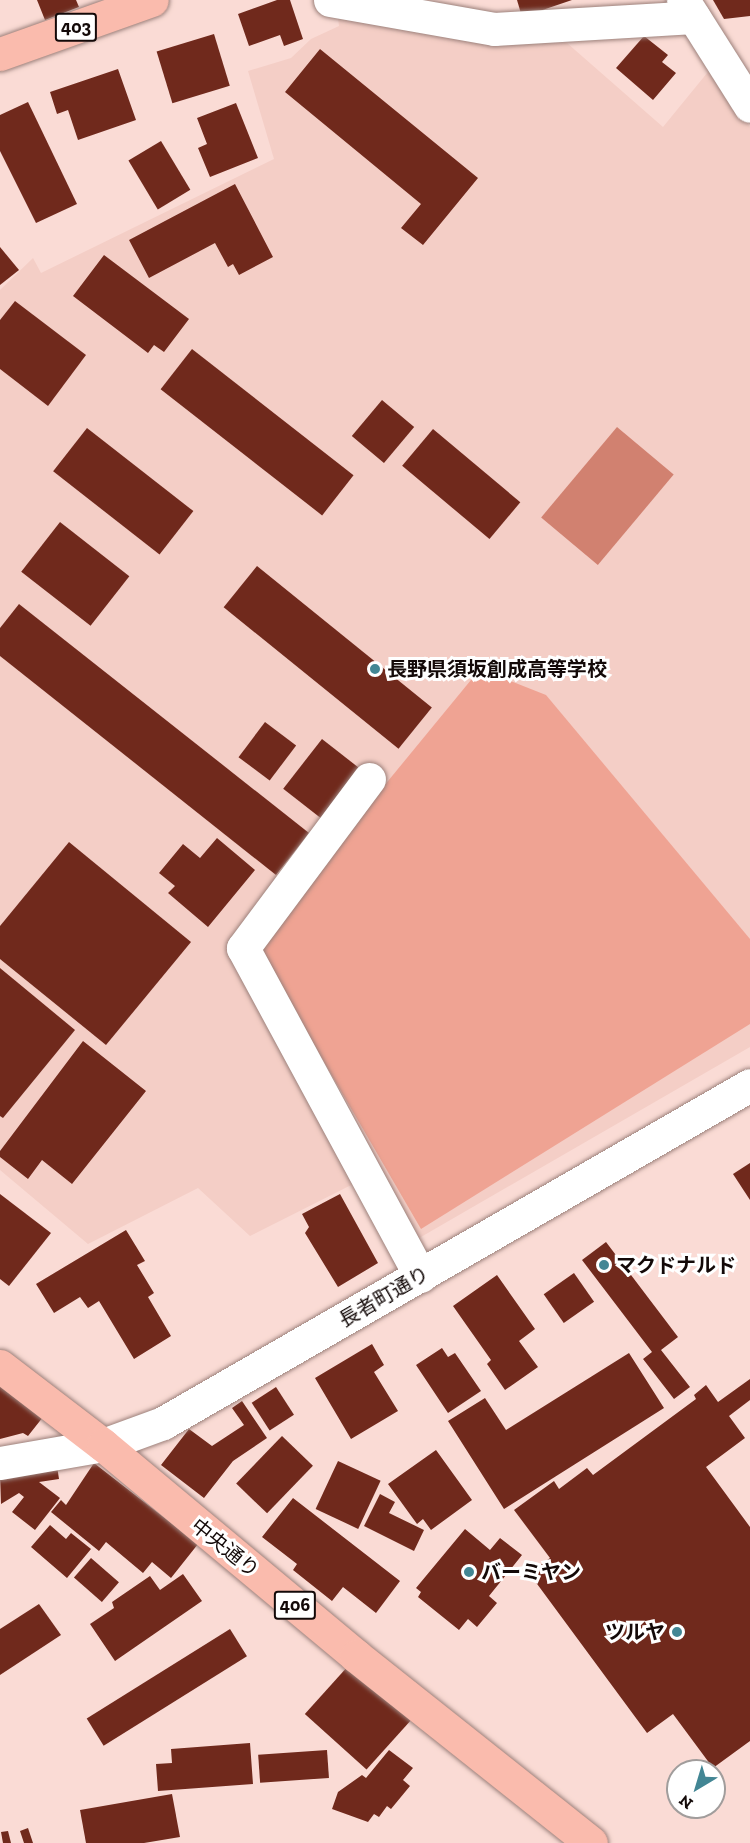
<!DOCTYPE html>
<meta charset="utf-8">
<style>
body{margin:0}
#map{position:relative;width:750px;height:1843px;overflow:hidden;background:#fadbd5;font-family:"Zilla Slab","Noto Sans JP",serif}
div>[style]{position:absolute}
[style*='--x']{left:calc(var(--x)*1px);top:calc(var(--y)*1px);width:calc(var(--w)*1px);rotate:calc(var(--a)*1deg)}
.built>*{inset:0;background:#f4cec6}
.green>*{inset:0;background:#efa393}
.water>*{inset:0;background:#d18170;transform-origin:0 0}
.building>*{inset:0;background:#70291c;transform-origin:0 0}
.roads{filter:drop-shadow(0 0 2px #9c817b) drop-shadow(0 0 2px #9c817b)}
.minor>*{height:33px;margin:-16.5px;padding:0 16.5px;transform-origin:16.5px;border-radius:16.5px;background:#fff}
.highway>*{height:33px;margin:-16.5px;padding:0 16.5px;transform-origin:16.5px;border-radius:16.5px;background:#fabbad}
.dots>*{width:16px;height:16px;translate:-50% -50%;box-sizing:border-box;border:3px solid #fff;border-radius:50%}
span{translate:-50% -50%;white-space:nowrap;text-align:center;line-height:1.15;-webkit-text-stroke:6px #fff;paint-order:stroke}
.shield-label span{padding:2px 4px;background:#fff;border:2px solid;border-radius:4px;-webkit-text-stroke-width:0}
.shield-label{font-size:18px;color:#130908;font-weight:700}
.poi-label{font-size:20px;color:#130908;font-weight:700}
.left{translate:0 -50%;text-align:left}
.right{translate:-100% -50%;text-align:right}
.street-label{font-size:20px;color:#130908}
.north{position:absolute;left:666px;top:1759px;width:60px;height:60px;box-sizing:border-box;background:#fff;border:2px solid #a19d9c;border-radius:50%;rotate:218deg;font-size:16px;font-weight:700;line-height:24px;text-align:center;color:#130908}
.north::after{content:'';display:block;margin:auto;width:21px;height:27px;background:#428694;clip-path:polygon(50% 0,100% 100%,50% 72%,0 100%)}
</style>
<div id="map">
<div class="built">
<i style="clip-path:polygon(337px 10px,502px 42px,567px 43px,663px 127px,712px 67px,750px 127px,750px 1047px,414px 1241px,381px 1170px,250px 1236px,198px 1188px,88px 1244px,0 1170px,0 290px,33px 258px,41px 273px,274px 159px,248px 71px,291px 58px,311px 39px,339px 26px)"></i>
</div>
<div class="green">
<i style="clip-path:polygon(480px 669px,546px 695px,750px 939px,750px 1024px,421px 1229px,255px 943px)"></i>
</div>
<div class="water">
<i style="left:617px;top:427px;width:74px;height:118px;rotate:40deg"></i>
</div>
<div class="building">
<i style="clip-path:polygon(37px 0,76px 0,79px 7px,45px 20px)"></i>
<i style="clip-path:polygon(277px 0,290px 0,303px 39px,284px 46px,280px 35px,249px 46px,238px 14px)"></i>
<i style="clip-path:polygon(517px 0,572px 0,522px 17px)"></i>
<i style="clip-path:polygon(713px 0,750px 0,750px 16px,724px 19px)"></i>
<i style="left:214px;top:34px;width:54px;height:60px;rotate:73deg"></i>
<i style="clip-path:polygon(644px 36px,668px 55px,662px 62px,676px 73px,653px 100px,616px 68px)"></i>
<i style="clip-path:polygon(320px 49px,478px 178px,423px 245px,401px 228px,421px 204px,285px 92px)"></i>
<i style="clip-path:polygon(118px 69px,136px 120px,78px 140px,68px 110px,57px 114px,50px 92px)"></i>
<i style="clip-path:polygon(28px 102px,77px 204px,36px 223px,0 151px,0 115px)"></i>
<i style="clip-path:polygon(236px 103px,258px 158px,210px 177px,198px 148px,207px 144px,197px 118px)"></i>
<i style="left:161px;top:141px;width:57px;height:38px;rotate:59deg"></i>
<i style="clip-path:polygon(235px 184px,273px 257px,239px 275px,233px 264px,228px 267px,215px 243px,149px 278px,129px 240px)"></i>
<i style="clip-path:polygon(0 247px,19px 270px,0 285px)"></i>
<i style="clip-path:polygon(104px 255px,189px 319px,164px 352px,154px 345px,148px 353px,73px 296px)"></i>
<i style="clip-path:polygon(15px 301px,86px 355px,48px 406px,0 369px,0 320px)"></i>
<i style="left:192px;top:349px;width:205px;height:51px;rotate:38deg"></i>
<i style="left:382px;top:400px;width:42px;height:47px;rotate:40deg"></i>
<i style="left:87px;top:428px;width:135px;height:55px;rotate:38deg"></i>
<i style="left:433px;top:429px;width:114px;height:48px;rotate:40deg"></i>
<i style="left:60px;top:522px;width:88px;height:63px;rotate:38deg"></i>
<i style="left:257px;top:566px;width:225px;height:53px;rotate:39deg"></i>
<i style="clip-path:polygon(19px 604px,309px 833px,276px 875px,0 656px,0 628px)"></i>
<i style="left:265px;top:722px;width:39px;height:44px;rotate:37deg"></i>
<i style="left:322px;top:739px;width:54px;height:63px;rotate:38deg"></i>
<i style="clip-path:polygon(217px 838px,255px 870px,208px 927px,168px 893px,175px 886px,159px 873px,183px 844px,200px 858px)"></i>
<i style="clip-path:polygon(69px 842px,191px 942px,106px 1045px,0 959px,0 926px)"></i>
<i style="clip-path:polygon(0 968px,75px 1030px,3px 1118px,0 1116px)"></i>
<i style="clip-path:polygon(83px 1041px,146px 1091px,72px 1184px,42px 1160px,28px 1179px,0 1157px,0 1151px)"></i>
<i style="clip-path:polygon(750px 1163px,750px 1200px,733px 1174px)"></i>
<i style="clip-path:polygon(0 1194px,51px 1233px,9px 1286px,0 1279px)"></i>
<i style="clip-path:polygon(340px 1194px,378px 1263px,338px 1287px,305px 1233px,309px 1227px,302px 1214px)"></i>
<i style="clip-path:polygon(126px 1230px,145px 1261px,137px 1265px,154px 1293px,148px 1297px,171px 1336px,134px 1359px,99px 1301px,88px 1308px,80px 1297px,54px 1313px,36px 1284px)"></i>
<i style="clip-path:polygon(606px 1242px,678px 1337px,661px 1350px,690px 1387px,674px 1399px,643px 1359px,652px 1352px,582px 1260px)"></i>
<i style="left:574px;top:1273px;width:35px;height:37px;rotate:55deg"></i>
<i style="clip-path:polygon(497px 1275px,535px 1329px,519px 1341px,538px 1367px,505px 1390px,487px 1364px,491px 1360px,453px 1306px)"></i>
<i style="clip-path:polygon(372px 1344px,384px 1365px,374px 1372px,398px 1411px,351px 1439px,315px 1378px)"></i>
<i style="clip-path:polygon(442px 1348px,448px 1357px,455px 1353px,481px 1391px,448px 1413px,416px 1365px)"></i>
<i style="clip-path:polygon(629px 1353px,664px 1408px,504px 1509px,448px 1421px,485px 1398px,506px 1430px)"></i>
<i style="clip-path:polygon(750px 1379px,750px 1400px,729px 1416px,745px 1438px,706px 1467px,750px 1527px,750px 1741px,713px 1768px,673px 1714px,647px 1733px,529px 1573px,550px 1558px,514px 1510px,554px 1481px,559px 1489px,587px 1468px,593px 1475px,696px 1399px,694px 1395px,706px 1385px,718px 1402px)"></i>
<i style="clip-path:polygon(0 1385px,43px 1417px,28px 1436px,23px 1433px,0 1439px)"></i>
<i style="left:276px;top:1387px;width:33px;height:29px;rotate:57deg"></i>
<i style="clip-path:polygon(242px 1401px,267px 1438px,233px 1461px,204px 1498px,161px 1465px,189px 1429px,212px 1446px,244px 1425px,232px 1408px)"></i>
<i style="left:282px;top:1436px;width:43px;height:66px;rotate:44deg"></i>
<i style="clip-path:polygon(436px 1450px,472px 1500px,431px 1530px,423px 1519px,417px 1524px,388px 1484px)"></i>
<i style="left:338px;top:1461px;width:47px;height:53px;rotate:25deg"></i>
<i style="clip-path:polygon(94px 1463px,198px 1544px,171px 1578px,152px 1562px,143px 1573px,106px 1542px,99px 1551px,51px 1512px,61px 1500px,66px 1505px)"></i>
<i style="clip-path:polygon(57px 1466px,59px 1479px,39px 1482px,60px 1498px,35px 1530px,12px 1512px,24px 1497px,19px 1493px,1px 1504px,0 1473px)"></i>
<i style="clip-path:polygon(380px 1494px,395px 1502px,389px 1513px,424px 1530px,414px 1551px,364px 1526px)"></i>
<i style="clip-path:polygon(293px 1498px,400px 1581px,376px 1613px,343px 1587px,332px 1601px,293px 1570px,297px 1564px,262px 1537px)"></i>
<i style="clip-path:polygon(50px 1525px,66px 1539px,71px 1533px,91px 1549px,67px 1578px,31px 1547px)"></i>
<i style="clip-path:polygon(465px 1529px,490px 1550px,500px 1538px,522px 1555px,489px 1596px,497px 1603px,477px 1627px,468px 1619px,459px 1630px,418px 1597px,421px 1592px,416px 1588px)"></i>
<i style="left:91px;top:1558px;width:37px;height:26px;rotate:41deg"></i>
<i style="clip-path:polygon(183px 1574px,202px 1601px,115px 1661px,90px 1624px,114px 1608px,112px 1602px,150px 1576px,160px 1590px)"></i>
<i style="clip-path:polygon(39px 1604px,61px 1635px,0 1675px,0 1629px)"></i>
<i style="left:230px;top:1629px;width:32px;height:169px;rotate:58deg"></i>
<i style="left:349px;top:1665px;width:83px;height:66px;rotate:42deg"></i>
<i style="clip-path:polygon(250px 1743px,253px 1784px,158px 1791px,156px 1764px,172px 1763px,171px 1749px)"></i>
<i style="left:327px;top:1750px;width:28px;height:69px;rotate:86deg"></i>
<i style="clip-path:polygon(389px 1750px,413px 1768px,403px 1780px,410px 1786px,391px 1809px,387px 1806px,379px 1817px,374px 1814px,368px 1822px,332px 1809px,338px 1792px,362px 1775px,366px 1778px)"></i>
<i style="clip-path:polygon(172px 1794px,180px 1837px,144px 1843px,86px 1843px,80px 1810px)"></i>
<i style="clip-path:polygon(28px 1828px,33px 1843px,24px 1843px,20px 1831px)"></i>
<i style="clip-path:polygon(8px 1831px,11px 1843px,3px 1843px,1px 1832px)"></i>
</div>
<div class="roads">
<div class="minor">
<i style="--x:330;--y:0;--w:167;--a:10"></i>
<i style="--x:494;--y:29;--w:200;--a:-3.4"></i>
<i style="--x:683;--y:0;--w:125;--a:57.7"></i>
<i style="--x:369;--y:779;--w:211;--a:126.7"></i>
<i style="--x:243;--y:948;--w:373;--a:61.6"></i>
<i style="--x:0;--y:1463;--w:105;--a:-9.9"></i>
<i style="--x:103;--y:1445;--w:64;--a:-20.1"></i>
<i style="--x:163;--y:1423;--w:677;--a:-29.93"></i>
</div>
<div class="highway">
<i style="--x:0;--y:54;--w:161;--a:-19.6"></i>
<i style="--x:0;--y:1366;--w:130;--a:37.5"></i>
<i style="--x:103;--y:1445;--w:329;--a:39.8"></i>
<i style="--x:356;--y:1656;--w:300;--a:38.5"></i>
</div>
</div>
<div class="dots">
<i style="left:375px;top:669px;background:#428694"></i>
<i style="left:604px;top:1265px;background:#428694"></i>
<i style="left:469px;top:1572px;background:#428694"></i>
<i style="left:677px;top:1632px;background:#428694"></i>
</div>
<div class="shield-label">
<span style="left:76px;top:27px">403</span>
<span style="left:295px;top:1605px">406</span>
</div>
<div class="poi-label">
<span class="left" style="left:387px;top:669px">長野県須坂創成高等学校</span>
<span class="left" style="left:616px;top:1265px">マクドナルド</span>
<span class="left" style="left:481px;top:1572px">バーミヤン</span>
<span class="right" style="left:665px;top:1632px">ツルヤ</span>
</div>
<div class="street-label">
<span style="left:384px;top:1297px;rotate:-30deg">長者町通り</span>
<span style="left:225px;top:1548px;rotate:39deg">中央通り</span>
</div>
<div class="north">N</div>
</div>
